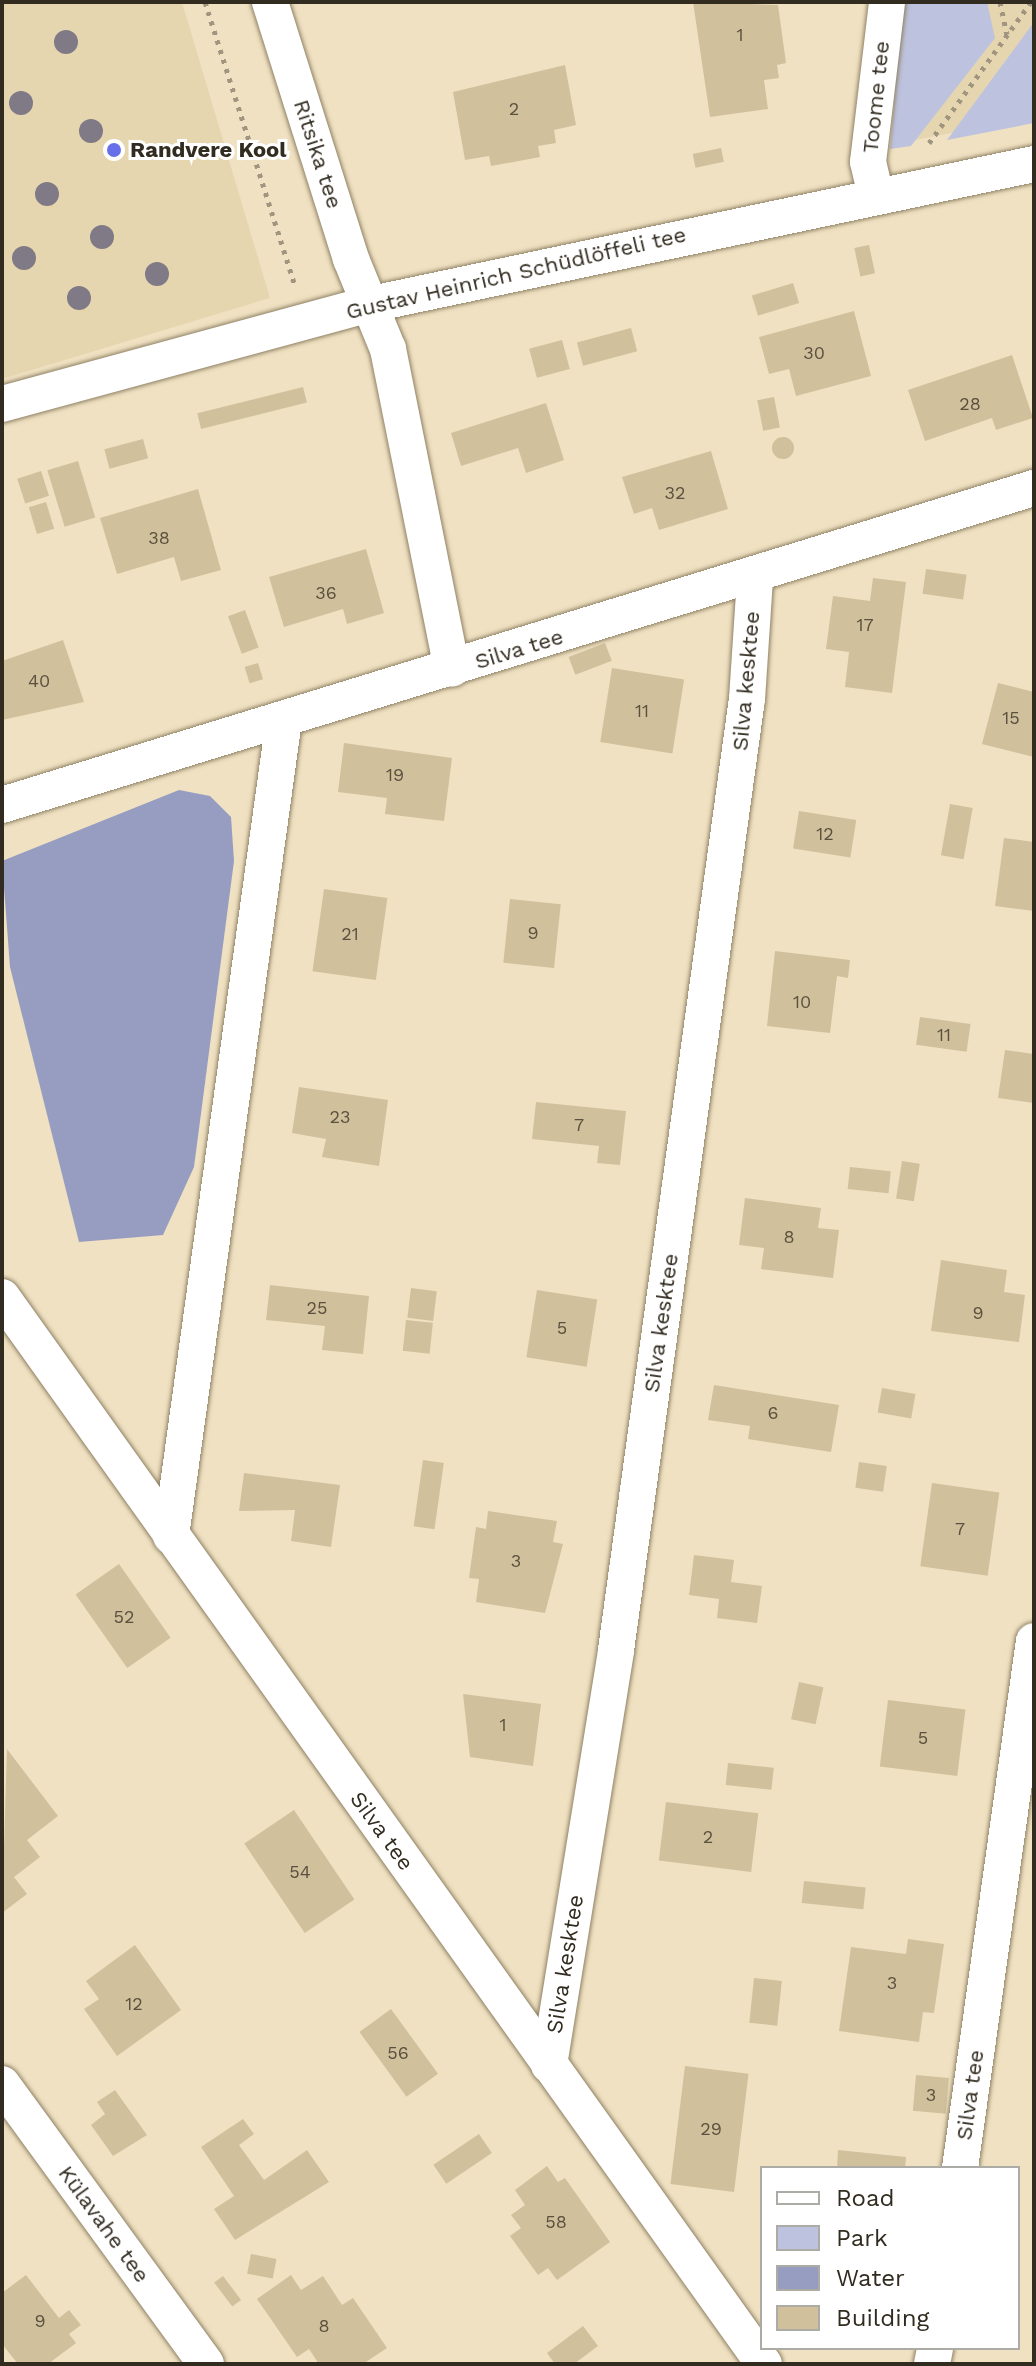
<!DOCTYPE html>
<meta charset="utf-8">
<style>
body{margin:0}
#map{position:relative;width:1036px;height:2366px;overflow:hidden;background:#f0e1c2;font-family:"Work Sans",sans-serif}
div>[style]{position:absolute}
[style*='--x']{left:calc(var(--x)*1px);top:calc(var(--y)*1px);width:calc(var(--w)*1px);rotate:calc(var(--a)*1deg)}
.built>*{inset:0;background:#e6d6b0}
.green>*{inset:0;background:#bdc2de}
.water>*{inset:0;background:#969dc0}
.building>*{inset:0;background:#d1c09c;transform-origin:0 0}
.round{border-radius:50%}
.path>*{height:5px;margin-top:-2.5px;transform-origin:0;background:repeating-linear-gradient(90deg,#a0957e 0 4px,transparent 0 10px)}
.roads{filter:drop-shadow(0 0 2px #8f8265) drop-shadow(0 0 2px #8f8265)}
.street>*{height:36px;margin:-18px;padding:0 18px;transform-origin:18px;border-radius:18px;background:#fff}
.trees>*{width:24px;height:24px;margin:-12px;border-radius:50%;background:#7f7a86}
.dots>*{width:22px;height:22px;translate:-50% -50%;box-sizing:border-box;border:4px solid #fff;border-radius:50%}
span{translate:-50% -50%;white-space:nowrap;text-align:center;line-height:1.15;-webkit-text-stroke:6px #fff;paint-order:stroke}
.number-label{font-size:18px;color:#5a513f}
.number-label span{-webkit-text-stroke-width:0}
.street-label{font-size:22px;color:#322c20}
.poi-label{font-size:22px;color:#322c20;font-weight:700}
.left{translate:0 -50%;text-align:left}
.frame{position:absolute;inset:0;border:4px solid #322c20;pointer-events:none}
.legend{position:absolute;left:760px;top:2166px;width:260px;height:184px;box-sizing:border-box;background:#fff;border:2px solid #adaba6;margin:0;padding:10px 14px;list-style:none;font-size:24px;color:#322c20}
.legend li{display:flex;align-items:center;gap:16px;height:40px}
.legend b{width:40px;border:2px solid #adaba6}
</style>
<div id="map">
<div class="built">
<i style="clip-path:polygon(2px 2px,182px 2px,270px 298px,2px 379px)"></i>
<i style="clip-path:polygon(916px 2px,1034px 2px,1034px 117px,895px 144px)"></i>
</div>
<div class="green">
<i style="clip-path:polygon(903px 2px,987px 2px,995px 38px,911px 146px,890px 149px)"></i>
<i style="clip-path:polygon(1034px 22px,1034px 123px,947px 140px)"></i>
</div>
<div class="water">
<i style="clip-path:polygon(179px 790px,210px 796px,231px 817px,234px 861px,194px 1167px,163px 1235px,79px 1242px,10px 967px,2px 861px)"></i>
</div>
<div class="building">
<i style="clip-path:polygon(693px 2px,778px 5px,786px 63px,777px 65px,779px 78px,764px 80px,768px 109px,710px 117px)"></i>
<i style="clip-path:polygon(565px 65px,576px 125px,554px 130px,556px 143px,538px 146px,540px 157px,491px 166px,489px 156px,465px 160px,453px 92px)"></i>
<i style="left:721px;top:148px;width:14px;height:29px;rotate:78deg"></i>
<i style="left:869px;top:245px;width:29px;height:15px;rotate:78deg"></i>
<i style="left:793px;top:283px;width:21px;height:43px;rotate:73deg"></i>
<i style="clip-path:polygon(854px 311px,871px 376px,796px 396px,789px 369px,769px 374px,759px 337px)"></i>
<i style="left:631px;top:328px;width:24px;height:56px;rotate:75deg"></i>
<i style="left:562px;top:340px;width:30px;height:34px;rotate:75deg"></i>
<i style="clip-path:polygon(1012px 355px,1033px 418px,996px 430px,992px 418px,925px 441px,908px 390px)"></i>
<i style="left:303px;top:387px;width:16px;height:109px;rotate:76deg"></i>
<i style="left:774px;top:397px;width:31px;height:17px;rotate:79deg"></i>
<i style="clip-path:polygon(546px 403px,564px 460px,526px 473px,518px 448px,461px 466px,451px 433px)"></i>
<i class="round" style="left:772px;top:437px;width:22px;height:22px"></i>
<i style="left:143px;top:439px;width:20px;height:40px;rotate:75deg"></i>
<i style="clip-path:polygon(711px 451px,728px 509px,659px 530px,652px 508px,634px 514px,622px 477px)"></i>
<i style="left:78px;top:461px;width:59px;height:32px;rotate:73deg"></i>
<i style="left:41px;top:471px;width:26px;height:25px;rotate:72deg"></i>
<i style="clip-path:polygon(198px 489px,221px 570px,181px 581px,174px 557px,117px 574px,100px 518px)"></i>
<i style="left:46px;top:502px;width:28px;height:18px;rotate:73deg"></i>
<i style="clip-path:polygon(366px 549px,384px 613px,347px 624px,343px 609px,284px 627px,269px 577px)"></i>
<i style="left:926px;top:569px;width:41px;height:25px;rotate:8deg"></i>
<i style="clip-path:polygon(873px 578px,906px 582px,892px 693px,845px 687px,849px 652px,826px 649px,833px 596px,870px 601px)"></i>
<i style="left:245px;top:610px;width:40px;height:18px;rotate:70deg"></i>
<i style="clip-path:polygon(63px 640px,84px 702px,2px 720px,2px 661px)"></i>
<i style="left:605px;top:643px;width:19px;height:39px;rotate:69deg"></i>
<i style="left:258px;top:663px;width:17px;height:14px;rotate:73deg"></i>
<i style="left:612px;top:668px;width:73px;height:75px;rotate:9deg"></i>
<i style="clip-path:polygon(998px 683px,1034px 692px,1034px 757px,982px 744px)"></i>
<i style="clip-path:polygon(344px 743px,452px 758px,444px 821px,385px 814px,387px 798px,338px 792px)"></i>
<i style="left:950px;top:804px;width:23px;height:52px;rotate:10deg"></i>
<i style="left:799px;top:811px;width:58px;height:38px;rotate:9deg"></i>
<i style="clip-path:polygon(1004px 838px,1034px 842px,1034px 911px,995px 906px)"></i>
<i style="left:324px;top:889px;width:64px;height:83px;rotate:8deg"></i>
<i style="left:510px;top:899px;width:51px;height:64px;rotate:6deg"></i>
<i style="clip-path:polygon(775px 951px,850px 960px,848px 978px,837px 976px,830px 1033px,767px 1026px)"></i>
<i style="left:920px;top:1017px;width:51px;height:28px;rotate:8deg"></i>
<i style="clip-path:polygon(1005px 1050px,1034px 1054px,1034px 1103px,998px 1098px)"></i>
<i style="clip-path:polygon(299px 1087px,388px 1100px,379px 1166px,322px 1157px,326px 1139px,292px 1133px)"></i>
<i style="clip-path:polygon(536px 1102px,626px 1111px,620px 1165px,597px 1163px,599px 1146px,532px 1139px)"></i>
<i style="left:902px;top:1161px;width:18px;height:38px;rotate:9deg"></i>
<i style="left:850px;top:1167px;width:41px;height:22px;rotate:6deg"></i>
<i style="clip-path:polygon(745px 1198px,821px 1208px,818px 1228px,839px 1230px,833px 1278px,761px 1269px,764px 1248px,739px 1245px)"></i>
<i style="clip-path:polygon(941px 1260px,1007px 1270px,1004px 1292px,1025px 1295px,1019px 1342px,931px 1331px)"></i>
<i style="clip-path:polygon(270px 1285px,369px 1296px,363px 1354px,322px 1350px,325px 1326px,266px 1320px)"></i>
<i style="left:411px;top:1288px;width:26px;height:30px;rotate:7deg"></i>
<i style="left:537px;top:1290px;width:61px;height:68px;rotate:9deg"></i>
<i style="left:406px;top:1320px;width:27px;height:31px;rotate:6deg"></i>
<i style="clip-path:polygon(714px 1385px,839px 1405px,831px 1452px,748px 1439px,750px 1426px,708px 1420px)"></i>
<i style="left:882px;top:1388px;width:34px;height:25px;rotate:10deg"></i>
<i style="left:423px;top:1460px;width:21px;height:67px;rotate:8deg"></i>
<i style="left:859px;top:1462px;width:28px;height:26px;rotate:8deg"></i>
<i style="clip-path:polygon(244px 1473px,340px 1485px,331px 1547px,291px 1541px,295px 1510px,239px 1511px)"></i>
<i style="left:932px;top:1483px;width:68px;height:84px;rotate:8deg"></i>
<i style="clip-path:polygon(488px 1511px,557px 1521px,553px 1542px,563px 1544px,545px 1613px,476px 1602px,479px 1579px,469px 1578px,476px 1527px,486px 1529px)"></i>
<i style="clip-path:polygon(694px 1555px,734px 1560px,731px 1582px,762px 1586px,757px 1623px,717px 1618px,719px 1599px,689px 1595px)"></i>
<i style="left:119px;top:1564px;width:90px;height:53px;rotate:55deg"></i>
<i style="left:799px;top:1682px;width:25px;height:38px;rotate:12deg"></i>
<i style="clip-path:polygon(463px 1694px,541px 1704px,533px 1766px,470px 1757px)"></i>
<i style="left:888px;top:1700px;width:78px;height:67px;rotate:7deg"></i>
<i style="clip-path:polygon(7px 1749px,58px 1816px,27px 1840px,40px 1857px,14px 1877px,27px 1894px,2px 1913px)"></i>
<i style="left:728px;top:1763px;width:46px;height:22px;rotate:6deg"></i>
<i style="left:666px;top:1802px;width:93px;height:59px;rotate:7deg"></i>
<i style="left:294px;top:1810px;width:108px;height:60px;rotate:56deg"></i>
<i style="left:804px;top:1881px;width:62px;height:22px;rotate:6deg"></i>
<i style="clip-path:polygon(908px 1939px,944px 1944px,934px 2013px,923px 2012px,919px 2042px,839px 2031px,851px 1947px,906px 1954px)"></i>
<i style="clip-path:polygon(135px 1945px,181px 2010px,117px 2056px,84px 2009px,99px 1999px,86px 1981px)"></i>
<i style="left:754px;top:1978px;width:28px;height:45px;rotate:6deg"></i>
<i style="left:391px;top:2009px;width:80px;height:39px;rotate:54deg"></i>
<i style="left:685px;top:2066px;width:64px;height:119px;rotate:7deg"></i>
<i style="left:916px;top:2075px;width:33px;height:36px;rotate:5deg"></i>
<i style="clip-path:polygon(115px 2090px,147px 2135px,113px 2156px,91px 2125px,105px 2114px,97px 2102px)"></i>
<i style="clip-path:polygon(243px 2119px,254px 2134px,239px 2145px,264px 2180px,307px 2150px,329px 2182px,235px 2240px,214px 2209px,234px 2196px,201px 2147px)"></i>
<i style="left:479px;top:2134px;width:23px;height:55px;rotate:56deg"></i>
<i style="clip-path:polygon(838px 2150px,906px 2157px,905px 2168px,837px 2168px)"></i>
<i style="clip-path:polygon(547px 2166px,558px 2182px,565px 2178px,610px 2242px,557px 2280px,548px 2268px,538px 2275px,510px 2236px,521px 2228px,511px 2215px,525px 2205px,515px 2190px)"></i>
<i style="left:251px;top:2254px;width:26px;height:20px;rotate:11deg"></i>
<i style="clip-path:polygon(26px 2275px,59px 2318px,69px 2310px,81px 2325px,69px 2334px,76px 2343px,48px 2364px,18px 2364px,2px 2344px,2px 2293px)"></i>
<i style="clip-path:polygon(291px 2275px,301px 2290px,323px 2276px,342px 2305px,353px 2298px,387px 2348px,363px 2364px,319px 2364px,309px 2349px,297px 2357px,257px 2299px)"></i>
<i style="left:223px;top:2276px;width:30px;height:11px;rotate:53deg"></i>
<i style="clip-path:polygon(583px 2326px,598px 2346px,574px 2364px,555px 2364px,547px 2353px)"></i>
</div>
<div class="path">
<i style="--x:205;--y:2;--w:295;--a:72.4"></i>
<i style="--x:1000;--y:2;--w:33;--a:78"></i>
<i style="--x:929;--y:143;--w:174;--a:-54.1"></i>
</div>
<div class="roads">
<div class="street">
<i style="--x:270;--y:2;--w:269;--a:72.5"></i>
<i style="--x:351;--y:259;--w:97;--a:67.7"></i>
<i style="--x:388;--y:349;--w:326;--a:78.7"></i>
<i style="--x:875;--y:192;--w:31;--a:-103"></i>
<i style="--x:868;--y:162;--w:161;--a:-83.2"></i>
<i style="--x:2;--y:404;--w:378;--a:-15.2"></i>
<i style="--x:367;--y:305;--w:682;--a:-11.94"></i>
<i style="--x:2;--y:805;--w:1080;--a:-17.08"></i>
<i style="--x:2;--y:1297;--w:1311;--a:54.47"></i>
<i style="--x:171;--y:1536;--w:824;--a:-82.12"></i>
<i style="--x:549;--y:2065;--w:420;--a:-80.8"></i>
<i style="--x:616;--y:1650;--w:960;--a:-82.16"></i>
<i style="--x:747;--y:699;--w:120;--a:-86.2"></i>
<i style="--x:2;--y:2084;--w:346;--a:53.9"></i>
<i style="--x:960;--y:2168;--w:532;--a:-82.01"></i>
<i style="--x:932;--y:2364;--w:16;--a:-79"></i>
</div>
</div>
<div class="trees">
<i style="left:66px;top:42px"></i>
<i style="left:21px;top:103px"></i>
<i style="left:91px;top:131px"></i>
<i style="left:47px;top:194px"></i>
<i style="left:102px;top:237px"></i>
<i style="left:24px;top:258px"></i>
<i style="left:157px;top:274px"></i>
<i style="left:79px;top:298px"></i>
</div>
<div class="dots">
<i style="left:114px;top:150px;background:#6770e8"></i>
</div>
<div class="number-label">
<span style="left:740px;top:35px">1</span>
<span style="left:514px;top:109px">2</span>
<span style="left:814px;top:353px">30</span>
<span style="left:970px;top:404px">28</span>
<span style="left:675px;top:493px">32</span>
<span style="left:159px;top:538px">38</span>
<span style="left:326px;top:593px">36</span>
<span style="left:865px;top:625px">17</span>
<span style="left:39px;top:681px">40</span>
<span style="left:642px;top:711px">11</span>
<span style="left:1011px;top:718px">15</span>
<span style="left:395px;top:775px">19</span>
<span style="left:825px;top:834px">12</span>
<span style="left:533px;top:933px">9</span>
<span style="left:350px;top:934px">21</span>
<span style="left:802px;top:1002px">10</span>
<span style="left:944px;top:1035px">11</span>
<span style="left:340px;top:1117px">23</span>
<span style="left:579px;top:1125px">7</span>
<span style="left:789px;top:1237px">8</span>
<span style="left:317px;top:1308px">25</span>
<span style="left:978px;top:1313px">9</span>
<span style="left:562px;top:1328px">5</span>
<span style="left:773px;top:1413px">6</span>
<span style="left:960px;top:1529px">7</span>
<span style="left:516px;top:1561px">3</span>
<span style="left:124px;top:1617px">52</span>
<span style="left:503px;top:1725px">1</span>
<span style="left:923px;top:1738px">5</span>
<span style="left:708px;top:1837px">2</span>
<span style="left:300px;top:1872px">54</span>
<span style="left:892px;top:1983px">3</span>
<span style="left:134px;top:2004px">12</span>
<span style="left:398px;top:2053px">56</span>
<span style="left:931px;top:2095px">3</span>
<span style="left:711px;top:2129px">29</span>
<span style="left:556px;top:2222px">58</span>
<span style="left:40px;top:2321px">9</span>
<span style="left:324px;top:2326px">8</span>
</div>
<div class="street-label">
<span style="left:876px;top:97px;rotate:-84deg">Toome tee</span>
<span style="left:318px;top:154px;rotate:72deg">Ritsika tee</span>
<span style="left:516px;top:273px;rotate:-13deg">Gustav Heinrich Schüdlöffeli tee</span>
<span style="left:519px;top:649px;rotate:-17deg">Silva tee</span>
<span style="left:746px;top:681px;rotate:-85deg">Silva kesktee</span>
<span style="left:661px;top:1323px;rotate:-82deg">Silva kesktee</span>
<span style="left:382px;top:1831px;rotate:54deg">Silva tee</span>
<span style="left:565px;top:1964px;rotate:-81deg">Silva kesktee</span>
<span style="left:970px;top:2095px;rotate:-82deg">Silva tee</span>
<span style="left:104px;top:2224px;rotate:54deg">Külavahe tee</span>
</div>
<div class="poi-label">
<span class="left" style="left:130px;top:150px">Randvere Kool</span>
</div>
<div class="frame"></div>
<ul class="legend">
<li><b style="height:10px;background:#fff"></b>Road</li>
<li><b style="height:22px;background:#bdc2de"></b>Park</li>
<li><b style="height:22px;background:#969dc0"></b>Water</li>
<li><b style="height:22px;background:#d1c09c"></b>Building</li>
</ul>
</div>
